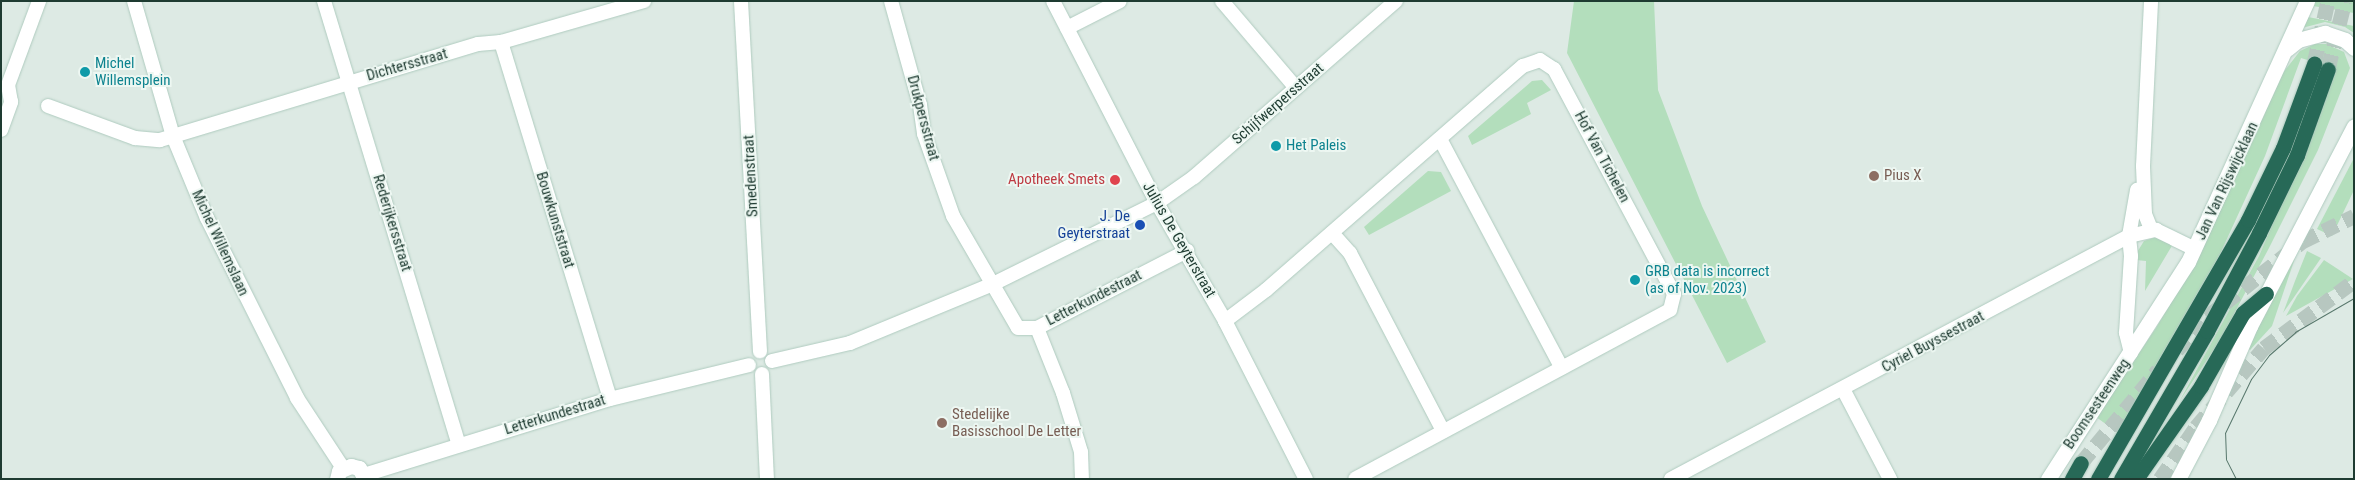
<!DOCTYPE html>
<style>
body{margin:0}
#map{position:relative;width:2355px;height:480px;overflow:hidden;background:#ddeae4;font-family:"Roboto Condensed",sans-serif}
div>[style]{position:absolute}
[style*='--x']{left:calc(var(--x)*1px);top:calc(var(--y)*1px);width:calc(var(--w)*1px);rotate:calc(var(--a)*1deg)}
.green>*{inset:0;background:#b3debc}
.highway-tunnel>*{height:15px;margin-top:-7.5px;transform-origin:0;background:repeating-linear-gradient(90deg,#b7c7c0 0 15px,transparent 0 23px)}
.roads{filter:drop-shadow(0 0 1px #afcbbf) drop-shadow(0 0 1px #afcbbf)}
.street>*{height:14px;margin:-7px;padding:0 7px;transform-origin:7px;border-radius:7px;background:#fff}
.secondary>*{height:15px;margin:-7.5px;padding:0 7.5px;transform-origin:7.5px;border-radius:7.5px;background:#fff}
.highway>*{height:15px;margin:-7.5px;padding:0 7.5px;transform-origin:7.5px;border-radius:7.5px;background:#276957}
.tram>*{height:1px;margin:-0.5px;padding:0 0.5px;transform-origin:0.5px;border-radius:0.5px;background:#57776c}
.dots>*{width:14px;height:14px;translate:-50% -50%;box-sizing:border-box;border:2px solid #edf7f2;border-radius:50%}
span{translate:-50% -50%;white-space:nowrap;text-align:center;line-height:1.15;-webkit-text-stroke:4px #edf7f2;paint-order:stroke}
.culture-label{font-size:15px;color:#0d838f}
.left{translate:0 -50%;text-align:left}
.street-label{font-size:15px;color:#1e3b31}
.education-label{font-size:15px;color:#785e54}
.health-label{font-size:15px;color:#be3a42}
.right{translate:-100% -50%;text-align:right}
.transit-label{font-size:15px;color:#164399}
.frame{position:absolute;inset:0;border:2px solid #1e3b31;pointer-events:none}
</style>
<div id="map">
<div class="green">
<i style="clip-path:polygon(1574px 1px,1654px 1px,1658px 90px,1702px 206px,1766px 342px,1727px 363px,1567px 53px)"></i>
<i style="clip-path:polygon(2314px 1px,2354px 1px,2354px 13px,2313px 6px)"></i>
<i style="clip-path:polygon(2308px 17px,2354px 26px,2354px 33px,2345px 27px,2325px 22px,2302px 28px)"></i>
<i style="clip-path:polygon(2315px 44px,2326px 44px,2344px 52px,2350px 68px,2318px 150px,2269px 248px,2220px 340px,2179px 402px,2259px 256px,2324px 104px,2336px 69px,2301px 58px,2265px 156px,2220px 254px,2117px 432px,2096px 417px,2156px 328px,2202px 249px,2282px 74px,2300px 51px)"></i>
<i style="clip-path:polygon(1542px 80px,1551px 90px,1527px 103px,1531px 114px,1472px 145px,1468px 136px,1532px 81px)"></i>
<i style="clip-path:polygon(2354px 158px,2354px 190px,2332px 236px,2317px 229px)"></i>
<i style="clip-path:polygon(1428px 171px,1441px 172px,1451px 191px,1369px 235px,1364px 227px)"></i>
<i style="clip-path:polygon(2156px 237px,2173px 244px,2145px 291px,2146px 261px,2136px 260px,2136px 254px,2144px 241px)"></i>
<i style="clip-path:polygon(2307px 251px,2321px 258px,2283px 313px,2295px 281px)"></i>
<i style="clip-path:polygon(2295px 258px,2272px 326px,2250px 350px,2247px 348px)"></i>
<i style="clip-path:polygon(2324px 260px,2353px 279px,2286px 316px,2297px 296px)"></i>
</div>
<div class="highway-tunnel">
<i style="--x:2314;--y:64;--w:65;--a:-77.5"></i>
<i style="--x:2328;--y:69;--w:70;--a:-76"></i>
<i style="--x:2177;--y:350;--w:45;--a:-47.7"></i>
<i style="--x:2207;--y:317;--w:122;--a:-38.4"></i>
<i style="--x:2303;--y:241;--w:57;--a:-26.1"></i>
<i style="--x:2081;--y:463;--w:121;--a:-50.4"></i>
<i style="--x:2160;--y:479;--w:63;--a:-55.3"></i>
<i style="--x:2196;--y:427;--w:104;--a:-49.3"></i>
<i style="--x:2264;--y:348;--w:112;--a:-36.7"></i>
</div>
<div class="roads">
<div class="street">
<i style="--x:134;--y:1;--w:141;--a:73.9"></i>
<i style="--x:173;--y:136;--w:89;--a:67.5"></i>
<i style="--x:207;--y:218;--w:201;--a:63.4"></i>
<i style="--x:297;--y:398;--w:84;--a:56.7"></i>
<i style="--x:324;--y:1;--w:464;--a:73.1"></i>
<i style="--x:741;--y:1;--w:351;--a:86.9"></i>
<i style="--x:891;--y:1;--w:108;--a:74.4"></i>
<i style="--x:920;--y:105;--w:29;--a:82"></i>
<i style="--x:924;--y:134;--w:87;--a:70.5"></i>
<i style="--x:953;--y:216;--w:129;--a:59.9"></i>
<i style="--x:1018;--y:328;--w:19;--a:0"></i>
<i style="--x:1037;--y:328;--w:169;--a:-27.2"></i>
<i style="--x:1053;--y:1;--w:227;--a:62.8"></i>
<i style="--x:1157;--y:203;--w:136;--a:60"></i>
<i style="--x:1225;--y:321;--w:178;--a:62.9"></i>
<i style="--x:1222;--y:1;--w:114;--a:49.6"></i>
<i style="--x:1067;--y:28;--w:59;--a:-27"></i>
<i style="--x:501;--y:42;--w:373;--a:73"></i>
<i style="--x:48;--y:106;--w:93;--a:20.2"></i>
<i style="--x:135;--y:138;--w:25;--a:5"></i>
<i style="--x:160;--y:140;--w:332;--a:-16.8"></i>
<i style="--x:478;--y:44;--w:23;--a:-5"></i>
<i style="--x:501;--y:42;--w:149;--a:-16"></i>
<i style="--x:1;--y:130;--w:30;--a:-70"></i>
<i style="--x:11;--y:102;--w:17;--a:-100"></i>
<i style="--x:8;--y:85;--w:90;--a:-69.7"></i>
<i style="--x:1440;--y:139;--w:259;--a:62"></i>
<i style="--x:2151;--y:229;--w:16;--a:-112"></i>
<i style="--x:2145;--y:214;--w:48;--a:-92.4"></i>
<i style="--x:2143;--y:166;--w:165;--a:-87.2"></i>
<i style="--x:1332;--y:233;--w:27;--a:48"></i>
<i style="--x:1350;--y:253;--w:201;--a:62.4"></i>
<i style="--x:1225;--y:321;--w:51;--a:-37.1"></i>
<i style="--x:1266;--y:290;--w:341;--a:-41.1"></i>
<i style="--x:1523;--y:66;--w:18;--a:-19"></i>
<i style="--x:1540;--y:60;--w:17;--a:33"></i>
<i style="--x:1554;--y:69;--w:255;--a:61.9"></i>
<i style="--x:1674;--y:294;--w:16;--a:104"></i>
<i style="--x:1670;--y:310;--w:357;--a:151.8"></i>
<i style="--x:1037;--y:328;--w:70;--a:68.2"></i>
<i style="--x:1063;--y:393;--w:62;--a:73"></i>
<i style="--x:1081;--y:452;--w:27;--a:88"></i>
<i style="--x:2131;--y:353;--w:21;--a:-104"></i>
<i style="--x:2126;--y:333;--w:77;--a:-86.3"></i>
<i style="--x:2131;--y:256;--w:20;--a:-96"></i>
<i style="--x:2129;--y:236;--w:47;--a:-80.1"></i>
<i style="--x:772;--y:361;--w:80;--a:-13"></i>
<i style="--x:850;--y:343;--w:152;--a:-22.4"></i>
<i style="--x:991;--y:285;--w:185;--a:-26.3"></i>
<i style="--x:1157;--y:203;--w:45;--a:-35.1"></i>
<i style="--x:1194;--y:177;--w:268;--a:-41.1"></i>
<i style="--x:762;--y:374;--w:105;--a:87.3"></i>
<i style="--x:1843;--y:389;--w:102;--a:62.4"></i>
<i style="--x:364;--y:475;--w:257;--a:-17.2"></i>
<i style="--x:610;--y:399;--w:143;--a:-13.7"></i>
<i style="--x:1671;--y:479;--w:518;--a:-27.95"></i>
<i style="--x:2129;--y:236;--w:28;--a:-13"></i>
<i style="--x:2156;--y:230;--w:43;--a:26"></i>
</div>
<div class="secondary">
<i style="--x:2287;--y:49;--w:14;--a:-39"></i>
<i style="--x:2298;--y:40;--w:28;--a:-15"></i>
<i style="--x:2325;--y:33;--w:21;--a:19"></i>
<i style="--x:2345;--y:40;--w:12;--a:42"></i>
<i style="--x:337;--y:479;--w:8;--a:-76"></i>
<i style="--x:339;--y:471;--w:13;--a:-23"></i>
<i style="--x:351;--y:466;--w:8;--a:14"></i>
<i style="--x:359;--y:468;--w:13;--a:61"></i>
<i style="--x:2048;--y:479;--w:258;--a:-57.2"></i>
<i style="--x:2188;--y:262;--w:287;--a:-65.5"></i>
<i style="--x:2178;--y:479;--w:67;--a:-62.3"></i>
<i style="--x:2209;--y:420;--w:103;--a:-66.4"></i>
<i style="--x:2250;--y:326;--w:225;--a:-62.5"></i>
</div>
<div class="highway">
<i style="--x:2072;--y:479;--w:18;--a:-61"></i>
<i style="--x:2098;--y:479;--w:299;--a:-59.9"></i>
<i style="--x:2248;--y:220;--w:80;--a:-64.1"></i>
<i style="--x:2283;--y:148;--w:90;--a:-69.7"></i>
<i style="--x:2121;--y:479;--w:171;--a:-59.8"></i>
<i style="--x:2207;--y:331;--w:111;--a:-62"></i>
<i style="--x:2259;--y:233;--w:87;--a:-64"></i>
<i style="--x:2297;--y:155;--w:91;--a:-70.2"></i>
<i style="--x:2136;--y:479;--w:113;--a:-55"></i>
<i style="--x:2201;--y:386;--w:84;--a:-60.1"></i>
<i style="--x:2243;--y:313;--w:30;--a:-40"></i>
</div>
</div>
<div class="tram">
<i style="--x:2236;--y:479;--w:22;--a:-117"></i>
<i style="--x:2226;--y:459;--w:26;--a:-92"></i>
<i style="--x:2225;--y:433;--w:60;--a:-64.3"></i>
<i style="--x:2251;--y:379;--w:30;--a:-53"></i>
<i style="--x:2269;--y:355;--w:35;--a:-41"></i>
<i style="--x:2295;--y:332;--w:68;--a:-30"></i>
</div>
<div class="dots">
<i style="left:85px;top:72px;background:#0f9aa8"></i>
<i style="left:1276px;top:146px;background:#0f9aa8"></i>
<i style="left:1874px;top:176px;background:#8d6e63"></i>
<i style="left:1115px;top:180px;background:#e0444e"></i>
<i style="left:1140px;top:225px;background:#1a4fb4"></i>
<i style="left:1635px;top:280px;background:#0f9aa8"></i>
<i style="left:942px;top:423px;background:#8d6e63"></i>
</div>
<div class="culture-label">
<span class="left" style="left:95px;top:72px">Michel<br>Willemsplein</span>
<span class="left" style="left:1286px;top:146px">Het Paleis</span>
<span class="left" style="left:1645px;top:280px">GRB data is incorrect<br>(as of Nov. 2023)</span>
</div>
<div class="street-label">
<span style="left:407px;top:65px;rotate:-16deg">Dichtersstraat</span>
<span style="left:1278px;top:104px;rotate:-41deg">Schijfwerpersstraat</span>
<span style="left:923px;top:118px;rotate:75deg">Drukpersstraat</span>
<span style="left:1602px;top:157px;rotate:62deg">Hof Van Tichelen</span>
<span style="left:751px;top:176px;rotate:-93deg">Smedenstraat</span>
<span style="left:2227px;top:181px;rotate:-65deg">Jan Van Rijswijcklaan</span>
<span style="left:555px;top:220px;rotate:73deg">Bouwkunststraat</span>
<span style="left:392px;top:223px;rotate:73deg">Rederijkersstraat</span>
<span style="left:1179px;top:240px;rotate:60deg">Julius De Geyterstraat</span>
<span style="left:220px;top:243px;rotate:65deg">Michel Willemslaan</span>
<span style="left:1094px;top:298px;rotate:-27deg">Letterkundestraat</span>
<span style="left:1933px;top:342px;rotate:-28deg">Cyriel Buyssestraat</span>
<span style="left:2097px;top:404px;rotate:-56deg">Boomsesteenweg</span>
<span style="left:555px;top:415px;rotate:-17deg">Letterkundestraat</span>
</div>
<div class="education-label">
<span class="left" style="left:1884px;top:176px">Pius X</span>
<span class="left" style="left:952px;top:423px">Stedelijke<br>Basisschool De Letter</span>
</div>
<div class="health-label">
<span class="right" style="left:1105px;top:180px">Apotheek Smets</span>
</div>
<div class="transit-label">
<span class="right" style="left:1130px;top:225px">J. De<br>Geyterstraat</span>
</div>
<div class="frame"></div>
</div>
